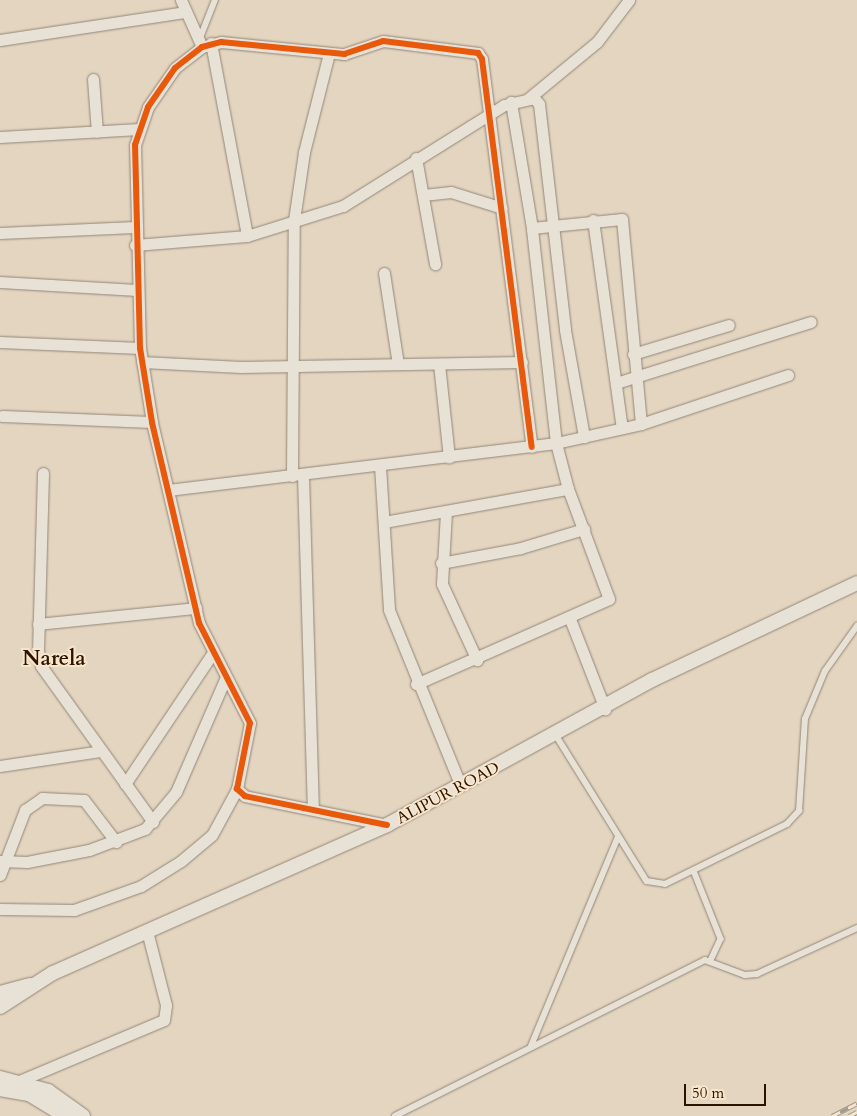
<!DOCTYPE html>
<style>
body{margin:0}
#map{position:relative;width:857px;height:1116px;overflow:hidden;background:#e4d5c0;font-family:Cardo,serif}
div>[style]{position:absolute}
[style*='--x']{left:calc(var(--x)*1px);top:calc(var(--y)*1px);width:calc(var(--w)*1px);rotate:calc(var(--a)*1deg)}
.roads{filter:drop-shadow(0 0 1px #928677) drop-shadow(0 0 1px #928677)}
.service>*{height:5.5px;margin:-2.75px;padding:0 2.75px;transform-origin:2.75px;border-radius:2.75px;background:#e8e1d6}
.minor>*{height:11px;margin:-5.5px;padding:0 5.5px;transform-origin:5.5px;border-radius:5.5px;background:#e8e1d6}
.tertiary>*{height:14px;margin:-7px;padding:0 7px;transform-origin:7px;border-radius:7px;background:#e8e1d6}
.rail>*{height:5px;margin-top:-2.5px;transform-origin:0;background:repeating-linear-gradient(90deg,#f7e6cc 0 9px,#a39a90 0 18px);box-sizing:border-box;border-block:1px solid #a39a90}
.cycleway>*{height:6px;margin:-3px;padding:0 3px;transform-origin:3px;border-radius:3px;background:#e8590c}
span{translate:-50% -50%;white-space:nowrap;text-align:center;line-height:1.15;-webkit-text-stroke:4px #f7e6cc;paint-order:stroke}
.street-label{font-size:16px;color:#2d1200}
.district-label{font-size:21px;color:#2d1200;font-weight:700}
.scale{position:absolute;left:684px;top:1084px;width:82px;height:22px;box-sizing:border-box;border:2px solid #2d1200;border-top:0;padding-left:6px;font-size:15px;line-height:18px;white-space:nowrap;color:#2d1200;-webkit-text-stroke:4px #f7e6cc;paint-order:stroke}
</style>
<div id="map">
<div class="roads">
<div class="service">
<i style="--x:200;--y:38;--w:41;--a:-68.5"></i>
<i style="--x:556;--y:735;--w:172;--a:58.1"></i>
<i style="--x:647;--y:881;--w:18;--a:9"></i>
<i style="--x:665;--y:884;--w:136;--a:-26.2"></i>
<i style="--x:787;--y:824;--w:18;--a:-47"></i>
<i style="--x:799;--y:811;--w:92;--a:-86.3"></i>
<i style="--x:805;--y:719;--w:52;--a:-67.4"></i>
<i style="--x:825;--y:671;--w:55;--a:-54.6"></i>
<i style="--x:694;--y:871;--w:73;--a:68.3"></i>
<i style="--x:721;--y:939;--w:23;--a:115"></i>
<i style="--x:531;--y:1046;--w:226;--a:-67.4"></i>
<i style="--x:395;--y:1116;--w:347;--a:-26.7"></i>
<i style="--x:705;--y:960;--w:43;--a:20.6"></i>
<i style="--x:745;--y:975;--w:12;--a:-5"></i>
<i style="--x:757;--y:974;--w:110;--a:-24.7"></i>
</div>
<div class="minor">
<i style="--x:181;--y:0;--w:51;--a:65.9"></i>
<i style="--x:0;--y:40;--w:188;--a:-8.6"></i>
<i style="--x:211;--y:43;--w:196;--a:79.4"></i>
<i style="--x:93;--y:79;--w:53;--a:85.7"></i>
<i style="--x:529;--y:98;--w:88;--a:-39.5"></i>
<i style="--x:597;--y:42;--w:53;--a:-52.7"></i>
<i style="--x:0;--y:137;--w:139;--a:-3.3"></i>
<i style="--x:416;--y:158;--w:108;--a:79.8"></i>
<i style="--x:423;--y:195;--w:28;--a:-6"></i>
<i style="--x:451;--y:192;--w:53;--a:17.4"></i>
<i style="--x:593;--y:220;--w:210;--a:82.1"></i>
<i style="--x:532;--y:228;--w:90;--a:-5.7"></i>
<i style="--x:622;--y:219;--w:206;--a:84.7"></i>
<i style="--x:0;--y:233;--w:135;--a:-2.5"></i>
<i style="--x:135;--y:245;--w:112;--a:-4.6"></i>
<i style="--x:247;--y:236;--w:101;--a:-17.4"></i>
<i style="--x:343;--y:206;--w:190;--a:-32.1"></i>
<i style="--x:504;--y:105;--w:31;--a:-13"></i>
<i style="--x:534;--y:98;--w:8;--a:50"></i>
<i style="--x:539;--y:104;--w:227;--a:83.4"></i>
<i style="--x:565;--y:330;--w:109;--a:79.9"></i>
<i style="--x:384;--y:273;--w:92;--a:81.3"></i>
<i style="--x:0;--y:282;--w:137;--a:3.3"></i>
<i style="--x:0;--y:342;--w:140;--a:2.5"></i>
<i style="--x:633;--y:354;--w:100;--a:-16.8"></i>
<i style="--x:142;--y:362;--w:99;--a:2.9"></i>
<i style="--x:241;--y:367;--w:281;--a:-1"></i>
<i style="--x:439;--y:364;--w:94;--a:83.9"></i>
<i style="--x:616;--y:383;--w:204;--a:-17.4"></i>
<i style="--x:2;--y:416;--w:150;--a:2.3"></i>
<i style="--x:380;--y:466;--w:144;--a:86.4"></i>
<i style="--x:389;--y:610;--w:190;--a:67.8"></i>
<i style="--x:43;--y:473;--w:177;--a:91.6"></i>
<i style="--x:38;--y:650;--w:16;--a:79"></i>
<i style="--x:41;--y:666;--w:192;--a:54.3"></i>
<i style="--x:303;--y:475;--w:334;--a:88.3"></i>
<i style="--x:292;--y:476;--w:256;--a:-89.6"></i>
<i style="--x:294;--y:220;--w:69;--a:-81.6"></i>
<i style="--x:304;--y:152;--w:102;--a:-75.8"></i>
<i style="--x:168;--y:490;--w:391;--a:-6.9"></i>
<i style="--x:556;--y:443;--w:87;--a:-12.6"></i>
<i style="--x:641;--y:424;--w:155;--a:-18.4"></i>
<i style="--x:446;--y:512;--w:72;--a:93.2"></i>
<i style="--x:442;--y:584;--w:84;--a:65.3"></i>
<i style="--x:384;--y:522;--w:187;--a:-10.2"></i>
<i style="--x:441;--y:563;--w:81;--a:-10.6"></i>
<i style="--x:521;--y:548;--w:66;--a:-16.8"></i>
<i style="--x:570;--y:619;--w:97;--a:68.7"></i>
<i style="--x:38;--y:624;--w:159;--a:-5.8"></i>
<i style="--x:416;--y:684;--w:211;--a:-23.8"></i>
<i style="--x:609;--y:599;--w:117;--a:-110.4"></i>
<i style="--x:568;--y:489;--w:48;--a:-104.6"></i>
<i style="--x:556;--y:443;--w:216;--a:-96.4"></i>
<i style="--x:532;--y:228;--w:128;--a:-99.5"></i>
<i style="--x:0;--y:766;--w:101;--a:-8.5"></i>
<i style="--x:125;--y:784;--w:156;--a:-56.2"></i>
<i style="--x:387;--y:825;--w:145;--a:-168.5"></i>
<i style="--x:245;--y:796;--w:11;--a:-139"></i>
<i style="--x:237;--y:789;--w:67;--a:-78.9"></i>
<i style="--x:250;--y:723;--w:112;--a:-117"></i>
<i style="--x:199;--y:623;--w:206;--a:-103.2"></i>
<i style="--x:152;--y:422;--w:75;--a:-99.2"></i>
<i style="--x:140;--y:348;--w:203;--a:-91.4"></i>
<i style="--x:135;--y:145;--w:40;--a:-71.1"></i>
<i style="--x:148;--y:107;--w:47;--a:-55.3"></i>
<i style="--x:175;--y:68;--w:34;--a:-38"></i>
<i style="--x:202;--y:47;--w:20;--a:-15"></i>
<i style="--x:221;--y:42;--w:124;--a:5.6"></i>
<i style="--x:344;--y:54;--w:41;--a:-18.4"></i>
<i style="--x:383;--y:41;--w:96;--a:7.2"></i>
<i style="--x:478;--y:53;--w:7;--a:56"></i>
<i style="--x:482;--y:59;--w:391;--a:82.7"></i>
<i style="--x:0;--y:861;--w:27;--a:2"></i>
<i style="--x:27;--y:862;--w:63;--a:-11"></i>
<i style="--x:89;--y:850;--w:60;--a:-20.6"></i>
<i style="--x:145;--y:829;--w:48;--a:-50"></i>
<i style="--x:176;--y:792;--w:125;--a:-66.5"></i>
<i style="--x:0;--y:875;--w:70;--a:-69"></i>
<i style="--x:25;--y:810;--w:21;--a:-35"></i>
<i style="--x:42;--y:798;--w:42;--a:2.7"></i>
<i style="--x:84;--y:800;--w:53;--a:52.7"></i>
<i style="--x:0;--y:909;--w:74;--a:0.8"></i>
<i style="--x:74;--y:910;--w:71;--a:-19.7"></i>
<i style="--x:141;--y:886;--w:47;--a:-32"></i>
<i style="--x:181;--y:861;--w:40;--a:-40"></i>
<i style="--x:212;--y:835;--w:52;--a:-61.5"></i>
<i style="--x:19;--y:1081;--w:157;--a:-22.8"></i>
<i style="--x:164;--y:1020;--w:15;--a:-82"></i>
<i style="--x:166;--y:1005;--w:76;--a:-104.4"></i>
</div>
<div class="tertiary">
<i style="--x:0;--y:993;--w:31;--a:-15"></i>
<i style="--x:0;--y:1007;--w:63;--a:-32.7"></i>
<i style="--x:53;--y:973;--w:365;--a:-23.9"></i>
<i style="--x:387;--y:825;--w:302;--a:-28.7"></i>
<i style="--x:652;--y:680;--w:227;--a:-25.3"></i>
<i style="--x:0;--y:1078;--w:50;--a:15.2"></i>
<i style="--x:48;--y:1091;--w:43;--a:35.5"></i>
<i style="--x:0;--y:1089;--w:29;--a:10"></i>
<i style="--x:29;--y:1094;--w:42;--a:31.4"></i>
</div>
</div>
<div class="rail">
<i style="--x:832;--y:1116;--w:28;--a:-27"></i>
<i style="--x:849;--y:1116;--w:9;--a:-27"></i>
</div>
<div class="cycleway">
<i style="--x:387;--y:825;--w:145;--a:-168.5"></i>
<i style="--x:245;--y:796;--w:11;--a:-139"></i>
<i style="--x:237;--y:789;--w:67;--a:-78.9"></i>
<i style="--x:250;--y:723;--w:112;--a:-117"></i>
<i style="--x:199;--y:623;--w:206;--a:-103.2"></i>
<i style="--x:152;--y:422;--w:75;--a:-99.2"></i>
<i style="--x:140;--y:348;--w:203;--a:-91.4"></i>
<i style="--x:135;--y:145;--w:40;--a:-71.1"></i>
<i style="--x:148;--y:107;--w:47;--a:-55.3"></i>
<i style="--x:175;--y:68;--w:34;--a:-38"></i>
<i style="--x:202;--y:47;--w:20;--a:-15"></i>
<i style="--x:221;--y:42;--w:124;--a:5.6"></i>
<i style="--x:344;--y:54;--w:41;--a:-18.4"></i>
<i style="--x:383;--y:41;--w:96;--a:7.2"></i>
<i style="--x:478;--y:53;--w:7;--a:56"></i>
<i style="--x:482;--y:59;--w:391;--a:82.7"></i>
</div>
<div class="street-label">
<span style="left:448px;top:793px;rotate:-28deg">ALIPUR ROAD</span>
</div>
<div class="district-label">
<span style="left:54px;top:659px">Narela</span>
</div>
<div class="scale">50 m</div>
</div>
